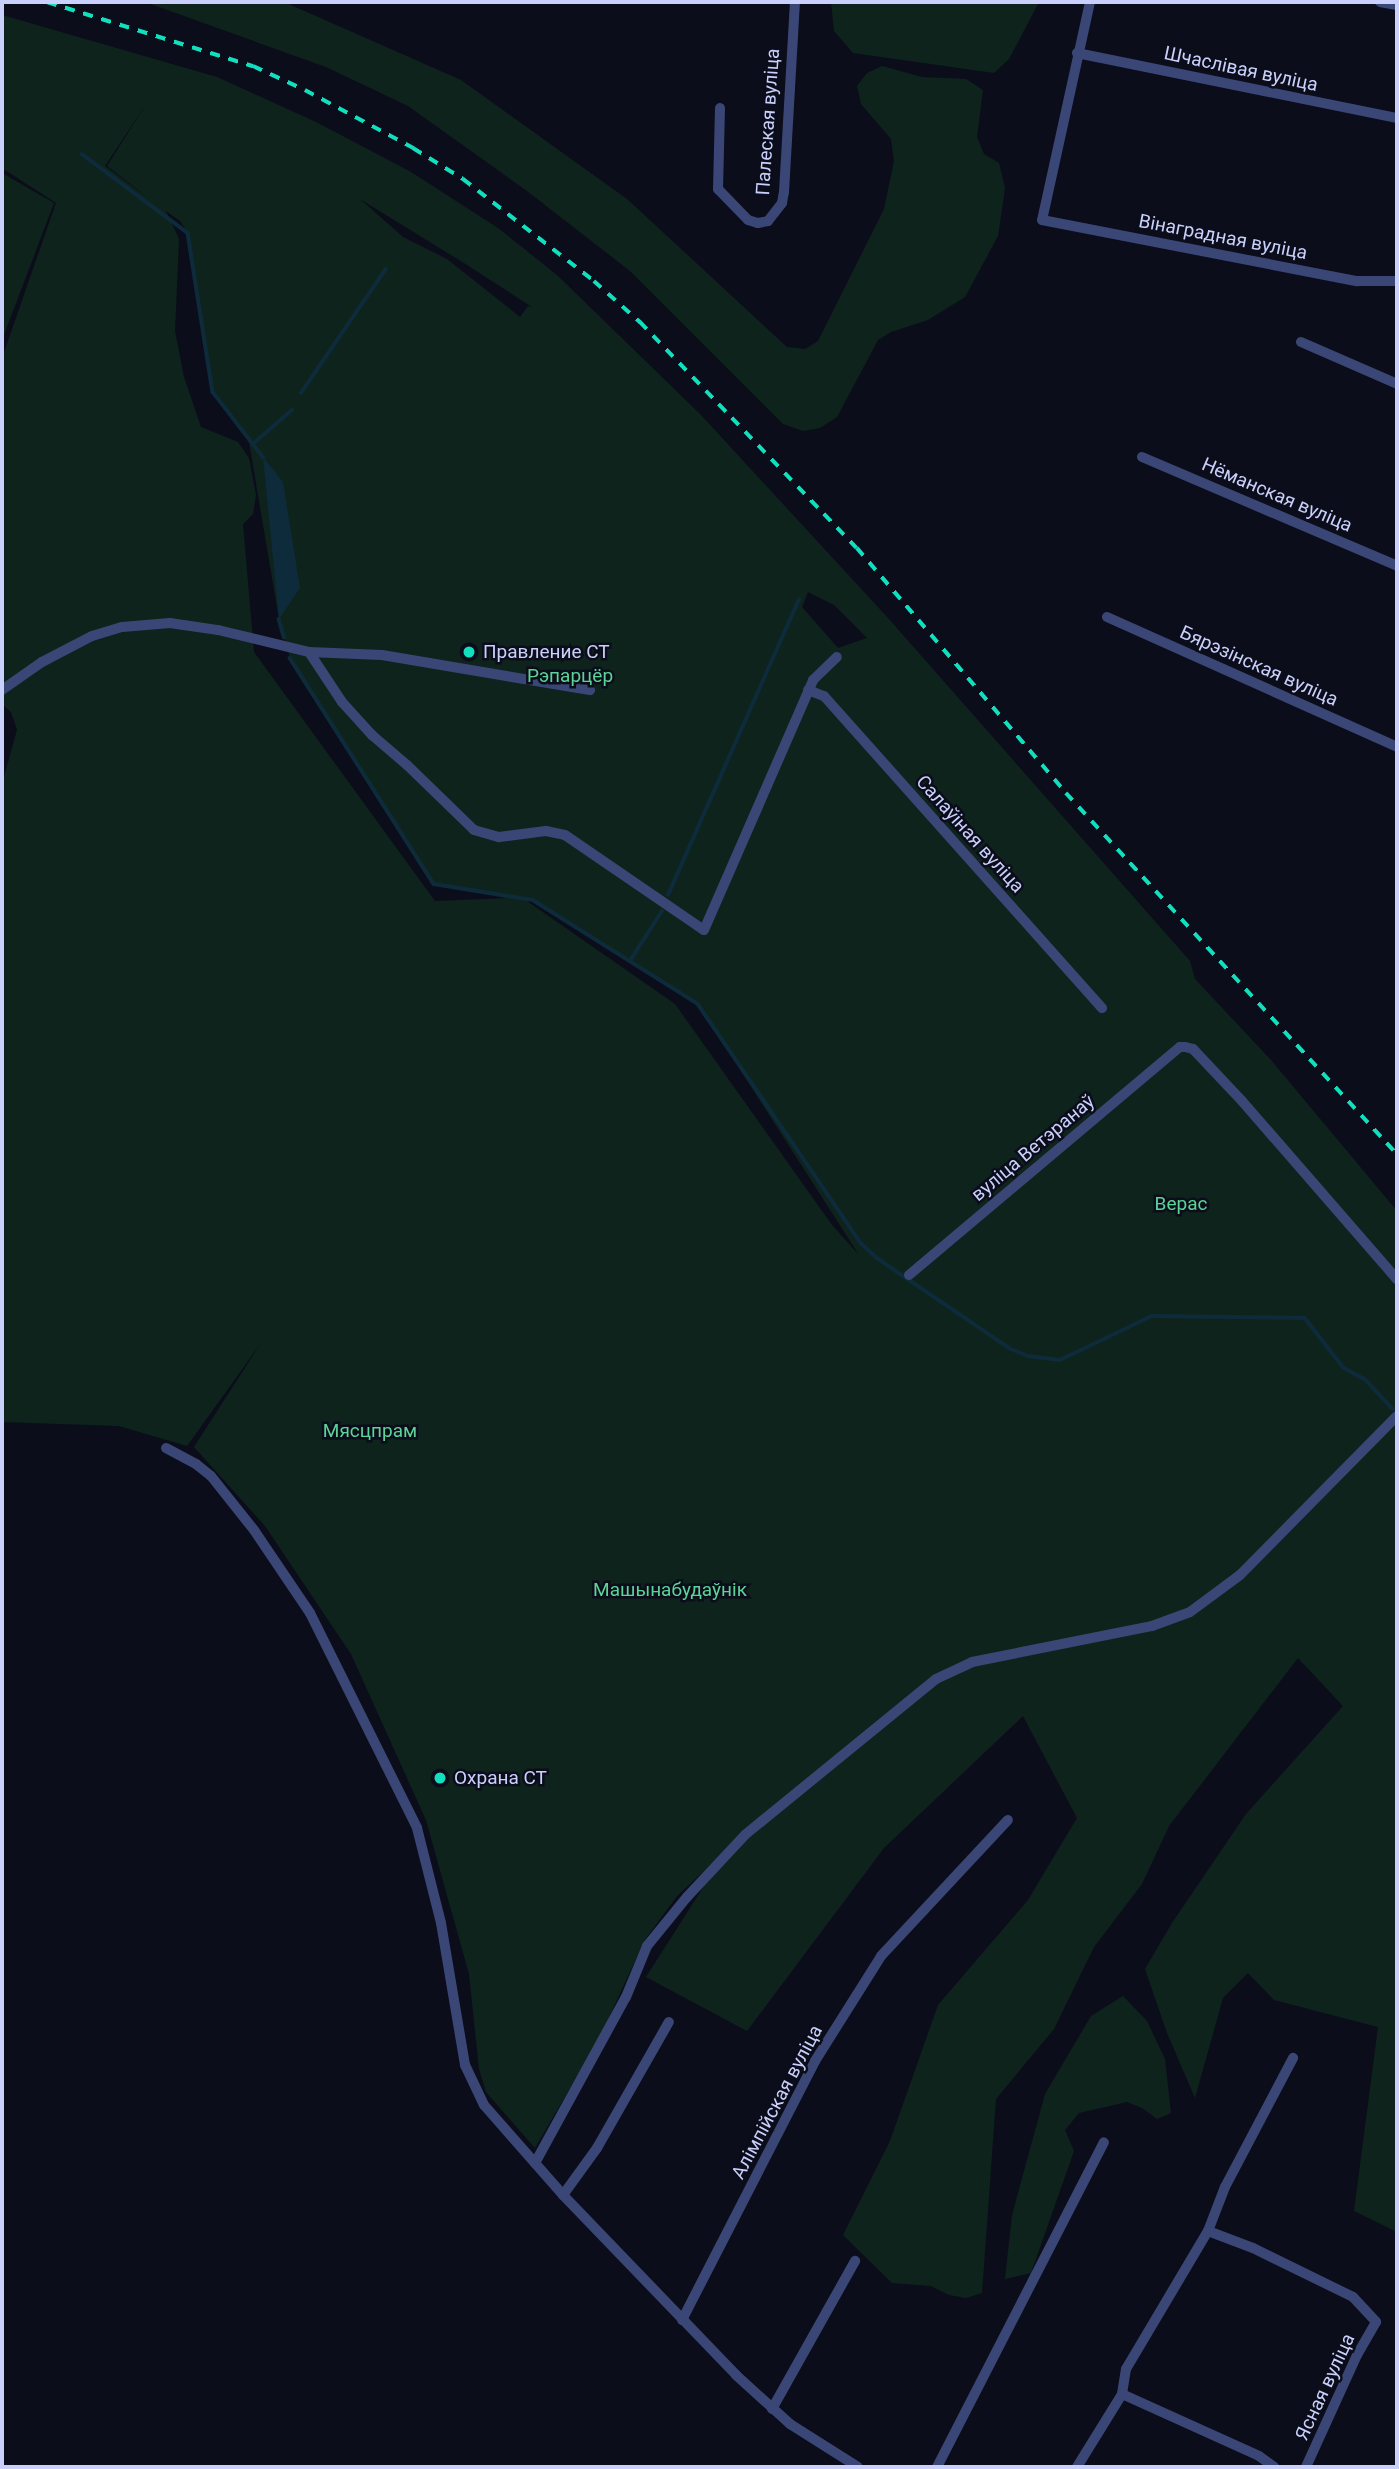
<!DOCTYPE html>
<meta charset="utf-8">
<style>
body{margin:0}
#map{position:relative;width:1399px;height:2469px;overflow:hidden;background:#0c0d1a;font-family:Roboto,sans-serif}
div>[style]{position:absolute}
[style*='--x']{left:calc(var(--x)*1px);top:calc(var(--y)*1px);width:calc(var(--w)*1px);rotate:calc(var(--a)*1deg)}
.green>*{inset:0;background:#0f231d}
.water>*{inset:0;background:#0e2b3b}
.stream>*{height:3.5px;margin:-1.75px;padding:0 1.75px;transform-origin:1.75px;border-radius:1.75px;background:#0e2b3b}
.minor>*{height:10px;margin:-5px;padding:0 5px;transform-origin:5px;border-radius:5px;background:#3a4776}
.rail>*{height:3.5px;margin-top:-1.75px;transform-origin:0;background:repeating-linear-gradient(90deg,#11dfbe 0 10px,transparent 0 19px)}
.dots>*{width:19px;height:19px;translate:-50% -50%;box-sizing:border-box;border:4px solid #0c0d1a;border-radius:50%}
span{translate:-50% -50%;white-space:nowrap;text-align:center;line-height:1.15;-webkit-text-stroke:5px #0c0d1a;paint-order:stroke}
.street-label{font-size:19px;color:#c9d0fb}
.poi-label{font-size:19px;color:#c9d0fb}
.left{translate:0 -50%;text-align:left}
.park-label{font-size:19px;color:#5cd497}
.frame{position:absolute;inset:0;border:4px solid #c9d0fb;pointer-events:none}
</style>
<div id="map">
<div class="green">
<i style="clip-path:polygon(145px 2px,284px 2px,461px 80px,627px 199px,787px 347px,805px 349px,818px 341px,884px 209px,894px 161px,891px 139px,861px 104px,857px 86px,867px 73px,882px 66px,922px 77px,966px 79px,983px 90px,977px 137px,984px 154px,999px 163px,1005px 188px,998px 236px,965px 297px,928px 320px,891px 332px,878px 340px,837px 417px,820px 428px,803px 431px,783px 424px,630px 271px,527px 191px,408px 106px,326px 67px)"></i>
<i style="clip-path:polygon(831px 2px,1039px 2px,1009px 59px,994px 73px,853px 53px,834px 31px)"></i>
<i style="clip-path:polygon(evenodd,2px 15px,217px 77px,316px 122px,411px 172px,498px 228px,557px 275px,701px 415px,888px 618px,1190px 961px,1195px 979px,1271px 1060px,1397px 1211px,1397px 2232px,1354px 2211px,1378px 2027px,1274px 2000px,1248px 1973px,1223px 1998px,1195px 2098px,1167px 2033px,1145px 1969px,1172px 1923px,1246px 1814px,1343px 1706px,1298px 1658px,1169px 1826px,1142px 1884px,1094px 1947px,1054px 2029px,996px 2099px,982px 2293px,966px 2298px,949px 2295px,931px 2286px,892px 2283px,843px 2235px,890px 2141px,938px 2005px,1028px 1900px,1077px 1818px,1023px 1716px,884px 1848px,747px 2031px,646px 1977px,727px 1850px,677px 1896px,644px 1941px,601px 2035px,535px 2148px,486px 2092px,479px 2069px,469px 1974px,426px 1820px,351px 1654px,265px 1526px,194px 1447px,261px 1343px,187px 1446px,119px 1426px,2px 1422px,2px 784px,17px 730px,11px 712px,2px 704px,2px 358px,56px 203px,2px 168px,2px 15px,148px 101px,107px 166px,151px 200px,105px 166px,148px 101px,2px 15px,360px 199px,464px 263px,532px 307px,528px 306px,520px 317px,447px 259px,403px 237px,360px 199px,2px 15px,166px 211px,180px 221px,188px 233px,213px 392px,248px 436px,279px 619px,290px 658px,434px 884px,512px 898px,435px 901px,254px 652px,243px 524px,253px 514px,256px 495px,249px 458px,238px 442px,201px 427px,184px 377px,175px 331px,179px 239px,166px 211px,2px 15px,808px 592px,834px 605px,867px 638px,838px 648px,802px 607px,808px 592px,2px 15px,524px 899px,534px 900px,698px 1004px,859px 1255px,832px 1225px,675px 1004px,524px 899px)"></i>
<i style="clip-path:polygon(2px 173px,54px 203px,2px 340px)"></i>
<i style="clip-path:polygon(1123px 1996px,1147px 2021px,1165px 2059px,1171px 2113px,1157px 2119px,1142px 2108px,1127px 2102px,1079px 2113px,1065px 2130px,1074px 2151px,1031px 2273px,1005px 2279px,1012px 2215px,1045px 2094px,1091px 2016px)"></i>
</div>
<div class="water">
<i style="clip-path:polygon(263px 457px,283px 482px,300px 588px,279px 619px)"></i>
</div>
<div class="stream">
<i style="--x:82;--y:154;--w:132;--a:36.7"></i>
<i style="--x:188;--y:233;--w:161;--a:81.1"></i>
<i style="--x:213;--y:392;--w:82;--a:52.4"></i>
<i style="--x:301;--y:393;--w:150;--a:-55.6"></i>
<i style="--x:254;--y:443;--w:50;--a:-41"></i>
<i style="--x:279;--y:619;--w:19;--a:74"></i>
<i style="--x:290;--y:658;--w:268;--a:57.5"></i>
<i style="--x:434;--y:884;--w:100;--a:9.2"></i>
<i style="--x:533;--y:900;--w:195;--a:32.2"></i>
<i style="--x:698;--y:1004;--w:289;--a:55.7"></i>
<i style="--x:861;--y:1243;--w:22;--a:43"></i>
<i style="--x:877;--y:1258;--w:162;--a:34.2"></i>
<i style="--x:1011;--y:1349;--w:18;--a:22"></i>
<i style="--x:1028;--y:1356;--w:32;--a:7"></i>
<i style="--x:1060;--y:1360;--w:102;--a:-25.6"></i>
<i style="--x:1152;--y:1316;--w:153;--a:0.7"></i>
<i style="--x:1305;--y:1318;--w:63;--a:52"></i>
<i style="--x:1344;--y:1368;--w:24;--a:28"></i>
<i style="--x:1365;--y:1379;--w:41;--a:47"></i>
<i style="--x:668;--y:895;--w:323;--a:-66.1"></i>
<i style="--x:630;--y:961;--w:59;--a:-57.4"></i>
</div>
<div class="minor">
<i style="--x:1090;--y:2;--w:223;--a:102.4"></i>
<i style="--x:1042;--y:220;--w:321;--a:11"></i>
<i style="--x:1357;--y:281;--w:40;--a:0"></i>
<i style="--x:1380;--y:2;--w:17;--a:10"></i>
<i style="--x:1077;--y:53;--w:327;--a:11.5"></i>
<i style="--x:720;--y:108;--w:81;--a:91.4"></i>
<i style="--x:718;--y:189;--w:43;--a:45.9"></i>
<i style="--x:748;--y:220;--w:10;--a:17"></i>
<i style="--x:758;--y:223;--w:10;--a:-11"></i>
<i style="--x:768;--y:221;--w:23;--a:-52"></i>
<i style="--x:782;--y:203;--w:11;--a:-80"></i>
<i style="--x:784;--y:192;--w:190;--a:-86.7"></i>
<i style="--x:1301;--y:342;--w:105;--a:23.6"></i>
<i style="--x:1142;--y:457;--w:277;--a:23.1"></i>
<i style="--x:1107;--y:617;--w:318;--a:24.1"></i>
<i style="--x:309;--y:652;--w:60;--a:56.6"></i>
<i style="--x:342;--y:702;--w:45;--a:47.7"></i>
<i style="--x:372;--y:735;--w:46;--a:40.6"></i>
<i style="--x:407;--y:765;--w:93;--a:44.1"></i>
<i style="--x:474;--y:830;--w:26;--a:16"></i>
<i style="--x:499;--y:837;--w:47;--a:-7.3"></i>
<i style="--x:546;--y:831;--w:19;--a:12"></i>
<i style="--x:565;--y:835;--w:168;--a:34.4"></i>
<i style="--x:704;--y:930;--w:273;--a:-66.4"></i>
<i style="--x:813;--y:680;--w:33;--a:-44"></i>
<i style="--x:2;--y:690;--w:49;--a:-35"></i>
<i style="--x:42;--y:662;--w:56;--a:-27.5"></i>
<i style="--x:92;--y:636;--w:31;--a:-17"></i>
<i style="--x:122;--y:627;--w:48;--a:-4.8"></i>
<i style="--x:170;--y:623;--w:49;--a:8.3"></i>
<i style="--x:218;--y:630;--w:94;--a:13.6"></i>
<i style="--x:309;--y:652;--w:73;--a:2.4"></i>
<i style="--x:382;--y:655;--w:211;--a:9.6"></i>
<i style="--x:808;--y:690;--w:17;--a:21"></i>
<i style="--x:824;--y:696;--w:418;--a:48.3"></i>
<i style="--x:909;--y:1275;--w:354;--a:-40.1"></i>
<i style="--x:1180;--y:1047;--w:5;--a:0"></i>
<i style="--x:1185;--y:1047;--w:8;--a:14"></i>
<i style="--x:1193;--y:1049;--w:71;--a:46.7"></i>
<i style="--x:1242;--y:1101;--w:236;--a:49"></i>
<i style="--x:166;--y:1448;--w:34;--a:28"></i>
<i style="--x:196;--y:1464;--w:19;--a:39"></i>
<i style="--x:211;--y:1476;--w:69;--a:51.5"></i>
<i style="--x:254;--y:1530;--w:100;--a:56"></i>
<i style="--x:310;--y:1613;--w:240;--a:63.5"></i>
<i style="--x:417;--y:1828;--w:98;--a:75.8"></i>
<i style="--x:441;--y:1923;--w:144;--a:80.4"></i>
<i style="--x:465;--y:2065;--w:44;--a:64.6"></i>
<i style="--x:484;--y:2105;--w:120;--a:48.7"></i>
<i style="--x:563;--y:2195;--w:250;--a:46.1"></i>
<i style="--x:736;--y:2375;--w:73;--a:42.2"></i>
<i style="--x:790;--y:2424;--w:80;--a:32.3"></i>
<i style="--x:535;--y:2163;--w:189;--a:-61.3"></i>
<i style="--x:626;--y:1997;--w:55;--a:-67.6"></i>
<i style="--x:647;--y:1946;--w:63;--a:-50.8"></i>
<i style="--x:687;--y:1897;--w:86;--a:-46.9"></i>
<i style="--x:746;--y:1834;--w:245;--a:-39.2"></i>
<i style="--x:936;--y:1679;--w:40;--a:-25"></i>
<i style="--x:972;--y:1662;--w:184;--a:-11.3"></i>
<i style="--x:1152;--y:1626;--w:40;--a:-20.2"></i>
<i style="--x:1190;--y:1612;--w:62;--a:-36.5"></i>
<i style="--x:1240;--y:1575;--w:223;--a:-45.4"></i>
<i style="--x:563;--y:2195;--w:58;--a:-54.1"></i>
<i style="--x:597;--y:2148;--w:145;--a:-60.3"></i>
<i style="--x:1208;--y:2231;--w:48;--a:20.7"></i>
<i style="--x:1253;--y:2248;--w:111;--a:26.1"></i>
<i style="--x:1353;--y:2297;--w:34;--a:47"></i>
<i style="--x:1376;--y:2322;--w:38;--a:120"></i>
<i style="--x:1357;--y:2355;--w:123;--a:114.5"></i>
<i style="--x:682;--y:2320;--w:291;--a:-62.8"></i>
<i style="--x:815;--y:2061;--w:124;--a:-57.8"></i>
<i style="--x:881;--y:1956;--w:186;--a:-47"></i>
<i style="--x:1122;--y:2394;--w:150;--a:24.3"></i>
<i style="--x:1259;--y:2456;--w:19;--a:36"></i>
<i style="--x:772;--y:2409;--w:170;--a:-60.7"></i>
<i style="--x:937;--y:2467;--w:365;--a:-62.8"></i>
<i style="--x:1077;--y:2467;--w:86;--a:-58.3"></i>
<i style="--x:1122;--y:2394;--w:25;--a:-81"></i>
<i style="--x:1126;--y:2369;--w:161;--a:-59.3"></i>
<i style="--x:1208;--y:2231;--w:47;--a:-68.9"></i>
<i style="--x:1225;--y:2187;--w:146;--a:-62.2"></i>
</div>
<div class="rail">
<i style="--x:47;--y:2;--w:216;--a:17.3"></i>
<i style="--x:253;--y:66;--w:57;--a:24.8"></i>
<i style="--x:305;--y:90;--w:123;--a:28.2"></i>
<i style="--x:413;--y:148;--w:59;--a:31.8"></i>
<i style="--x:463;--y:179;--w:166;--a:37.9"></i>
<i style="--x:594;--y:281;--w:62;--a:41.7"></i>
<i style="--x:640;--y:322;--w:313;--a:46.2"></i>
<i style="--x:857;--y:548;--w:322;--a:49.5"></i>
<i style="--x:1066;--y:793;--w:490;--a:47.5"></i>
</div>
<div class="dots">
<i style="left:469px;top:652px;background:#11dfbe"></i>
<i style="left:440px;top:1778px;background:#11dfbe"></i>
</div>
<div class="street-label">
<span style="left:1241px;top:69px;rotate:12deg">Шчаслівая вуліца</span>
<span style="left:768px;top:122px;rotate:-86deg">Палеская вуліца</span>
<span style="left:1223px;top:237px;rotate:11deg">Вінаградная вуліца</span>
<span style="left:1277px;top:495px;rotate:23deg">Нёманская вуліца</span>
<span style="left:1259px;top:666px;rotate:24deg">Бярэзінская вуліца</span>
<span style="left:970px;top:834px;rotate:48deg">Салаўіная вуліца</span>
<span style="left:1033px;top:1148px;rotate:-40deg">вуліца Ветэранаў</span>
<span style="left:777px;top:2102px;rotate:-62deg">Алімпійская вуліца</span>
<span style="left:1325px;top:2387px;rotate:-65deg">Ясная вуліца</span>
</div>
<div class="poi-label">
<span class="left" style="left:483px;top:652px">Правление СТ</span>
<span class="left" style="left:454px;top:1778px">Охрана СТ</span>
</div>
<div class="park-label">
<span style="left:570px;top:676px">Рэпарцёр</span>
<span style="left:1181px;top:1204px">Верас</span>
<span style="left:370px;top:1431px">Мясцпрам</span>
<span style="left:670px;top:1590px">Машынабудаўнік</span>
</div>
<div class="frame"></div>
</div>
